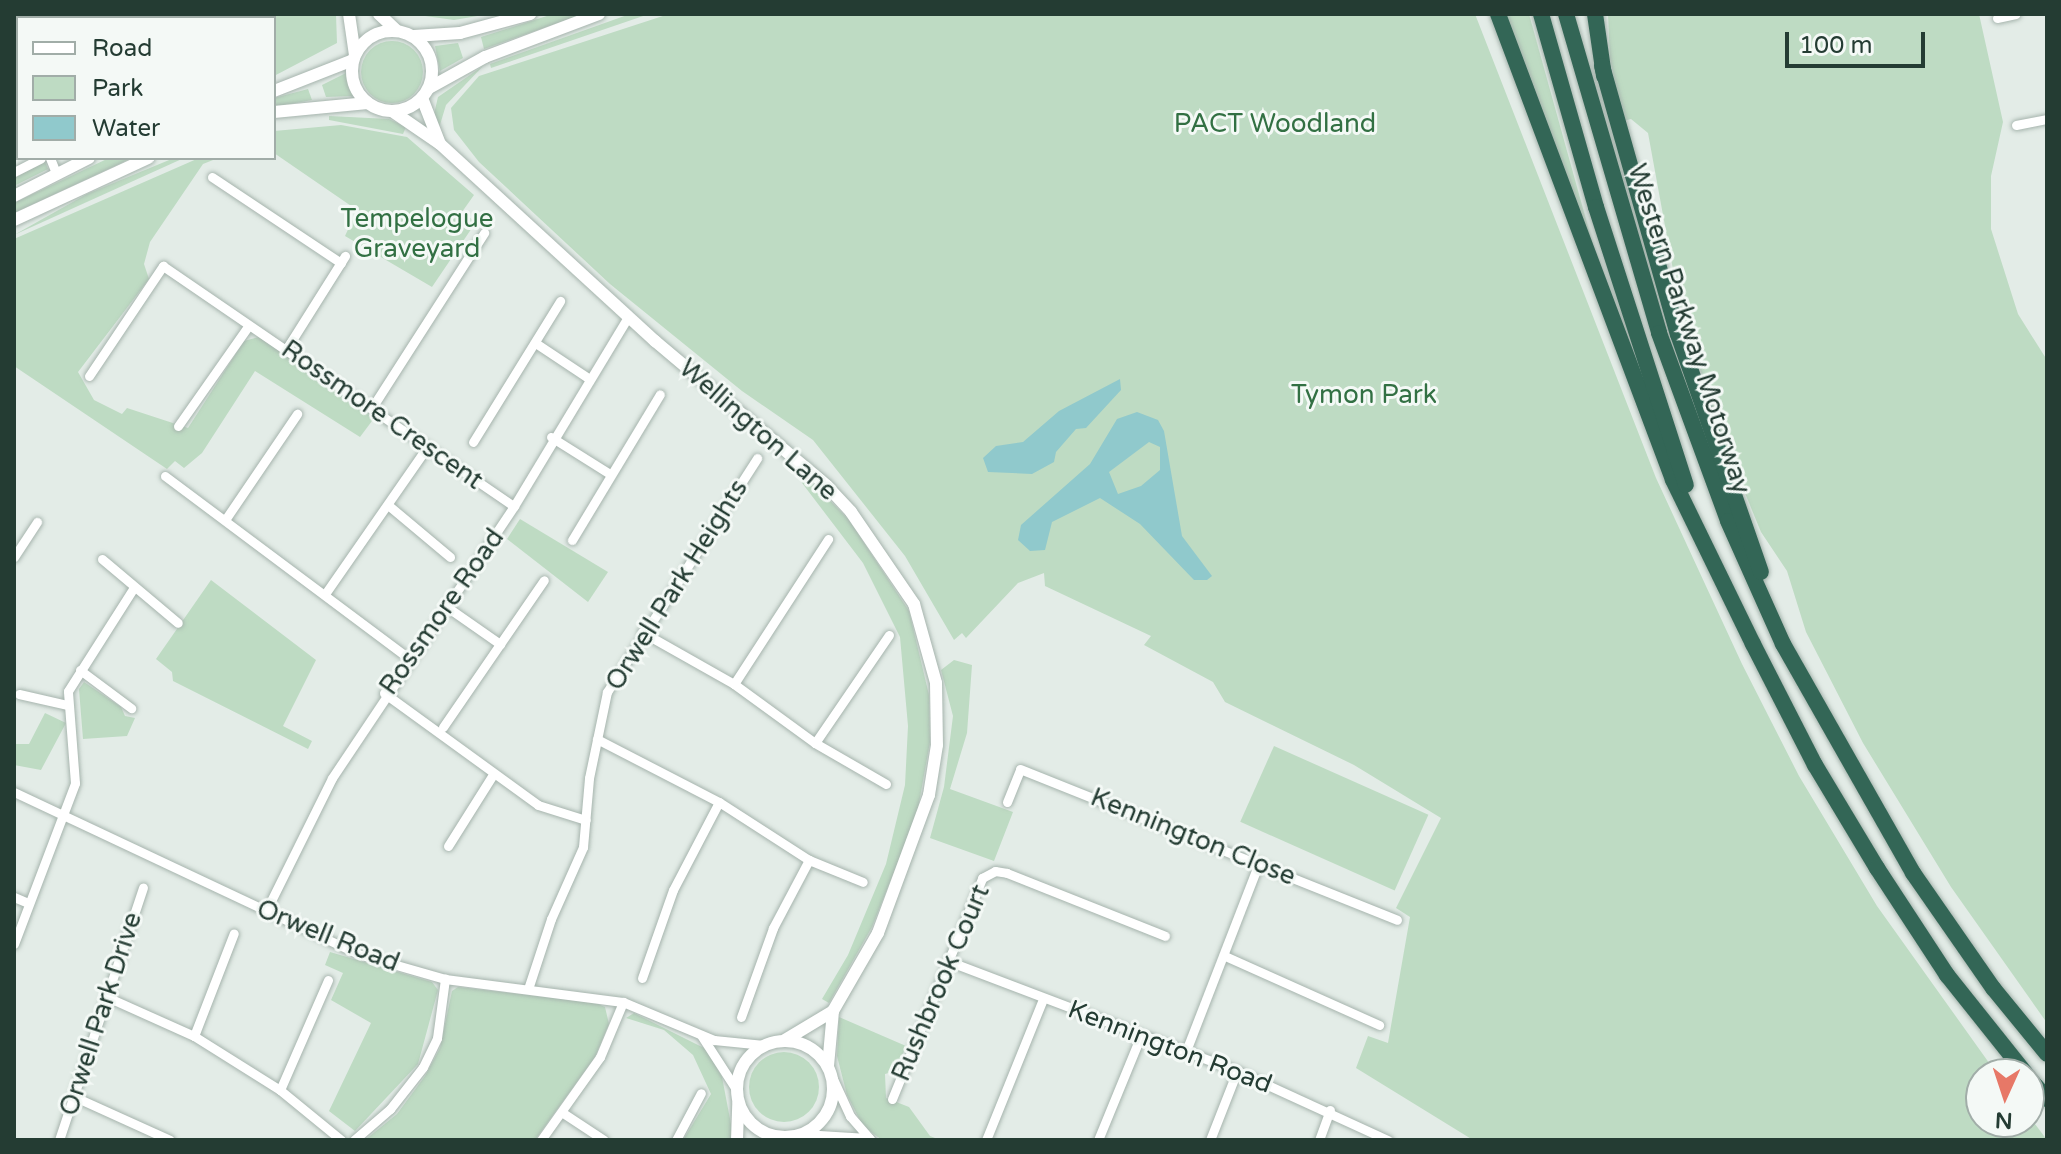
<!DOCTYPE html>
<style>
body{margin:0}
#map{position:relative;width:2061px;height:1154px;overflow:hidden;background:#e3ece7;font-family:"Varela Round",sans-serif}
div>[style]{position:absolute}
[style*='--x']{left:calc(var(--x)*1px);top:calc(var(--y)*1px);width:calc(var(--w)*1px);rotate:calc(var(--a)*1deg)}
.green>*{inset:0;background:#bedbc3;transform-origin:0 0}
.round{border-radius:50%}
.water>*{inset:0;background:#90c9cc}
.roads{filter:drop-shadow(0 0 2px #a6b4ad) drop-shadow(0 0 2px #a6b4ad)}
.street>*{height:9px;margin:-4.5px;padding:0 4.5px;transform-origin:4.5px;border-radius:4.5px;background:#fff}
.secondary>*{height:12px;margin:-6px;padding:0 6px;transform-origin:6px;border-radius:6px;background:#fff}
.secondary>.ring{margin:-6px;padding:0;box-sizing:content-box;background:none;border:12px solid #fff;border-radius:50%}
.highway>*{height:16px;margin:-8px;padding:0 8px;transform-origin:8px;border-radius:8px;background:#336656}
span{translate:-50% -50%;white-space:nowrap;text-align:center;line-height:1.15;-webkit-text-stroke:6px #f4f9f6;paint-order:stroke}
.park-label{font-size:26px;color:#327043}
.street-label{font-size:26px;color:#243c33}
.frame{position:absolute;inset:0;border:16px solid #243c33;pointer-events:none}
.legend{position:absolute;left:16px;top:16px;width:260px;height:144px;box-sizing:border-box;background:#f4f9f6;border:2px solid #a1ada8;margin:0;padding:10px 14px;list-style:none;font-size:24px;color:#243c33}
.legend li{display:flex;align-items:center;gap:16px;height:40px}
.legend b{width:40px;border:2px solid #a1ada8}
.north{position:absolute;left:1965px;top:1058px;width:80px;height:80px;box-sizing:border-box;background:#f4f9f6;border:2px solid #a1ada8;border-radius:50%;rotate:183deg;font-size:22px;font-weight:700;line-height:32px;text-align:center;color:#243c33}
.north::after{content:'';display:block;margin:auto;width:28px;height:36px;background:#e77867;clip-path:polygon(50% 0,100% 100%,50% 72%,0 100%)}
.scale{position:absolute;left:1785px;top:32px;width:140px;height:36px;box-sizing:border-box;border:4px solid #243c33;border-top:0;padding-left:10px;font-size:24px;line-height:28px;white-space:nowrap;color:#243c33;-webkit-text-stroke:6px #f4f9f6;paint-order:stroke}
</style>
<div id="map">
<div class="green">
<i style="clip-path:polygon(14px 14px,227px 14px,250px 18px,18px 18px,14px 114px)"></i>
<i style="clip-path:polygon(253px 14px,336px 14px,337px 43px,274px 76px,274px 18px,251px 18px)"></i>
<i style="clip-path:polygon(411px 14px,489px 14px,454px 20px)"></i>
<i style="clip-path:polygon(553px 14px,583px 14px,484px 49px,481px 37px)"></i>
<i style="clip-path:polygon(630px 14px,649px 14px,491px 68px,490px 64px)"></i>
<i style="clip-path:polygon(669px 14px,1475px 14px,1656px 478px,1742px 664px,1799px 776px,1877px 906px,1997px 1074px,1981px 1074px,1981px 1122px,2029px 1122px,2029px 1116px,2047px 1140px,1473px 1140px,1356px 1068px,1368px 1036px,1388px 1043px,1410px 917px,1396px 908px,1441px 818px,1354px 765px,1225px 702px,1213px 682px,1144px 645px,1151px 636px,1045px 586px,1044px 573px,1018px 583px,966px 638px,962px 633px,954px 640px,905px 556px,813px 440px,742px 391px,610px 284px,479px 162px,454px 130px,451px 108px,479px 76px)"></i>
<i style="clip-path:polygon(1504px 14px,1529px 14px,1600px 270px)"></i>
<i style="clip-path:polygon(1608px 14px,1979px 14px,2003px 122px,1991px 176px,1991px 229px,2018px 314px,2047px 360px,2047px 1023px,1951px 887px,1863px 743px,1806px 632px,1787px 571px,1761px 532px,1719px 430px,1678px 297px,1648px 133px,1631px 119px,1623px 121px,1610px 59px)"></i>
<i class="round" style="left:361px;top:41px;width:62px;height:62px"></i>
<i style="clip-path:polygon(458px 43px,463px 58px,440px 71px,435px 46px)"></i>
<i style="clip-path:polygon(483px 66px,446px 105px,439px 128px,434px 114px,438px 97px)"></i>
<i style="clip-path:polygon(346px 73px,353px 96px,326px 97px,322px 85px)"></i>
<i style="clip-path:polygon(308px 89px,312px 100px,274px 107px,274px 98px)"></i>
<i style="clip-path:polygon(329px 116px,389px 119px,406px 127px,403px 134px,329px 120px)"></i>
<i style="clip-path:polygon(341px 125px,407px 137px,474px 195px,462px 212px,476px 222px,432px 287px,345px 236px,357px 210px,274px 153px,274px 131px)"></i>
<i style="clip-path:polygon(109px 158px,132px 158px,14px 213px,14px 203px)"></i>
<i style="clip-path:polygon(174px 158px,184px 158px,14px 235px,87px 194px)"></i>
<i style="clip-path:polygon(199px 158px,218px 158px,203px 164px,150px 242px,144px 264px,149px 279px,78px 372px,94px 400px,122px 414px,127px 408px,188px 428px,244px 341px,259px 337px,375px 417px,360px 437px,255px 371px,202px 453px,184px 468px,175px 461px,167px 469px,14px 366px,14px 239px)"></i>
<i style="clip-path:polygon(45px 162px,48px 169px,14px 186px,14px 178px)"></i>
<i style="clip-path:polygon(804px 474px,849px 520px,909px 611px,929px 695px,930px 742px,917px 814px,872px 927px,829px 1003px,822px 999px,848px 955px,886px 864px,905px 785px,908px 726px,900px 637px,863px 563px,799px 479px)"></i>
<i style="clip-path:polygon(520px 519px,608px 572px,588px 602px,507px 539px)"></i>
<i style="clip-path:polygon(211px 580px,316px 660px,283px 726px,312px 741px,308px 749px,173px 681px,172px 672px,156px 659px)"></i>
<i style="clip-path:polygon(954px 660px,972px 665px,967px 733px,950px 789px,1013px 812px,994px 861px,930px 838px,944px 787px,953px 716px,941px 670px)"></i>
<i style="clip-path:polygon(84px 682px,121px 707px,125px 716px,135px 718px,127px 736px,83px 739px,79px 689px)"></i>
<i style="clip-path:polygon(45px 713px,66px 723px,41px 770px,14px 765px,14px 744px,29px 744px)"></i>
<i style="left:1274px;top:746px;width:169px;height:83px;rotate:24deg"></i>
<i style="clip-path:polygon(330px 952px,432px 982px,438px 990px,418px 1064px,355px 1131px,329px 1111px,371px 1023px,331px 1000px,343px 973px,325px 965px)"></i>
<i style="clip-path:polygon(458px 987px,596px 1003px,605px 1007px,609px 1024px,595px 1057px,535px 1140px,365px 1140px,397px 1114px,425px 1076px,440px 1048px,452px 991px)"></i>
<i style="clip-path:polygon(634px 1013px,706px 1049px,722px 1077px,734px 1140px,683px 1140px,711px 1094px,693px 1055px,664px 1030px,626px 1018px)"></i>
<i style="clip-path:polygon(839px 1017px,906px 1046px,896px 1071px,885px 1074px,886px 1098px,909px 1107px,930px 1136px,940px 1140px,882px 1140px,863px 1126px,847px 1095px,837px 1056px)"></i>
<i class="round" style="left:749px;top:1052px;width:70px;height:70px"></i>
</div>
<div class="water">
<i style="clip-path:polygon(1120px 379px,1121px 390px,1086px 428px,1076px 429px,1056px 452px,1054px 462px,1032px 474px,988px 472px,983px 458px,996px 446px,1023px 442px,1059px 411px)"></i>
<i style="clip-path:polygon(evenodd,1137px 412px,1158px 420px,1164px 431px,1182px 536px,1212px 576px,1207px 580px,1194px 580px,1140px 524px,1100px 498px,1052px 522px,1045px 550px,1030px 551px,1018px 540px,1021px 525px,1090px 464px,1117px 419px,1137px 412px,1149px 442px,1160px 447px,1160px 470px,1141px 486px,1118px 494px,1109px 472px,1149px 442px)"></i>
</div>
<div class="roads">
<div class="street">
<i style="--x:1997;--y:18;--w:19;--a:-12"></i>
<i style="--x:2016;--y:125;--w:32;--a:-11"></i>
<i style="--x:50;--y:158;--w:16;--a:68"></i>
<i style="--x:14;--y:172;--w:30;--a:-27"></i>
<i style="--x:212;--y:177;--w:155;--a:33.7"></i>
<i style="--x:537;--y:344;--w:61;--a:33.7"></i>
<i style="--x:287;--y:348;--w:109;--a:-57.8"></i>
<i style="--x:89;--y:376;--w:133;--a:-56.1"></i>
<i style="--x:163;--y:266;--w:425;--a:34.4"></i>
<i style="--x:373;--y:406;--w:206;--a:-57.3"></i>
<i style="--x:178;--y:426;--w:123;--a:-54.9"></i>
<i style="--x:551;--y:437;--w:70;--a:32.1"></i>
<i style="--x:473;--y:442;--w:166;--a:-58.3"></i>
<i style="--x:165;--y:476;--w:297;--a:36.8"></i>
<i style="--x:388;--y:505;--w:81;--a:40"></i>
<i style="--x:227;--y:517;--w:125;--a:-55.8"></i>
<i style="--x:572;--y:540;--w:170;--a:-58.9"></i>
<i style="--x:14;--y:557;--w:42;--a:-56.7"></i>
<i style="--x:102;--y:559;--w:99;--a:40.1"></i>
<i style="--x:325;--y:594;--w:180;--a:-55.2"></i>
<i style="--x:447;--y:607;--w:65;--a:34.9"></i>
<i style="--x:642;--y:632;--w:106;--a:29.5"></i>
<i style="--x:734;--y:684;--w:100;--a:36.1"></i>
<i style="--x:815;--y:743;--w:82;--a:30"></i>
<i style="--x:80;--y:670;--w:64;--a:36.7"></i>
<i style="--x:734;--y:684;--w:173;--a:-57"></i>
<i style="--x:384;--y:693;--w:190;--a:36"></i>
<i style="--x:538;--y:805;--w:50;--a:17.4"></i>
<i style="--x:19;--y:694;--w:49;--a:12.9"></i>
<i style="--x:443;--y:727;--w:178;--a:-55.5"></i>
<i style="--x:597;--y:739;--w:137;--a:27.3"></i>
<i style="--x:719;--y:802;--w:107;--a:32.8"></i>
<i style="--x:809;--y:860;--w:58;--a:22.2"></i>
<i style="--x:815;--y:743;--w:131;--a:-55.6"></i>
<i style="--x:14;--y:792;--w:380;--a:25.2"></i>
<i style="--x:358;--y:954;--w:91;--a:16"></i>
<i style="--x:445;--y:979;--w:179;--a:7.4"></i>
<i style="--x:623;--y:1002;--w:99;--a:22.7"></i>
<i style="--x:714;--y:1040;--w:50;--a:5.7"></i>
<i style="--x:1007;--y:802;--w:35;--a:-68"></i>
<i style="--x:1020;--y:769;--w:406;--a:21.8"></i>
<i style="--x:448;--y:846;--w:83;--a:-57.8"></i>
<i style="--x:14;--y:897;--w:15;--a:23"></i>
<i style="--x:266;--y:911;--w:148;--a:-63.6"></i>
<i style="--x:332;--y:778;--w:327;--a:-56.2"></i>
<i style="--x:514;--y:506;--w:221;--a:-58.9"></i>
<i style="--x:14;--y:944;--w:172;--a:-69.2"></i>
<i style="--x:75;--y:783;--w:92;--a:-94.4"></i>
<i style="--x:68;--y:691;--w:121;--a:-57.5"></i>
<i style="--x:1225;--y:956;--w:169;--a:24.1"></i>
<i style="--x:948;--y:961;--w:309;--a:20.8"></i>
<i style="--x:1237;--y:1071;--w:166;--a:24.6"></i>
<i style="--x:642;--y:978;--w:93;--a:-70.6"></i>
<i style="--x:673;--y:890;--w:99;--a:-62.4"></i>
<i style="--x:528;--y:989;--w:74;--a:-71.8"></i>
<i style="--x:551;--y:919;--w:79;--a:-66"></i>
<i style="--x:583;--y:847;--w:69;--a:-85"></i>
<i style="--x:589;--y:778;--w:88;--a:-78.2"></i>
<i style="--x:607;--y:692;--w:278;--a:-57.3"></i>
<i style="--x:107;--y:997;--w:95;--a:24.1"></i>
<i style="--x:194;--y:1036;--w:102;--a:32.1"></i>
<i style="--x:280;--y:1090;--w:79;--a:39.3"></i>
<i style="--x:741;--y:1017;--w:95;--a:-70.2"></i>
<i style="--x:773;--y:928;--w:77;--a:-62.1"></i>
<i style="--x:701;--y:1035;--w:64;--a:57.1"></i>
<i style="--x:194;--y:1036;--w:110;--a:-68.8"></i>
<i style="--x:1186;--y:1051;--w:202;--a:-68.8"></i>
<i style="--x:833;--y:1079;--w:41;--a:65.3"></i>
<i style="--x:850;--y:1116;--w:32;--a:49"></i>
<i style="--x:280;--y:1090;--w:120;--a:-66.4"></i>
<i style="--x:75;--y:1097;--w:104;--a:24.4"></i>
<i style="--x:892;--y:1099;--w:239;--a:-67.8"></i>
<i style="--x:982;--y:878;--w:15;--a:-28"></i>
<i style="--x:995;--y:871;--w:12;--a:9"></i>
<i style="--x:1007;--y:873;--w:170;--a:21.7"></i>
<i style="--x:563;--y:1113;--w:49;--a:33.4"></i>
<i style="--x:803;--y:1134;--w:66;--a:3.5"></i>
<i style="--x:59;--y:1140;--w:266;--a:-71.6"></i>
<i style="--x:354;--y:1140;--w:48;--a:-40.7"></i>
<i style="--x:390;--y:1109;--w:53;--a:-51.8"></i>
<i style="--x:423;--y:1067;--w:32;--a:-64"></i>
<i style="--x:437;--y:1038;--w:60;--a:-82.3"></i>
<i style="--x:541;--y:1140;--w:102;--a:-54.6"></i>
<i style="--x:600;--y:1057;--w:60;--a:-67.3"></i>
<i style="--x:676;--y:1140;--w:53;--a:-62"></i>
<i style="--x:986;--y:1140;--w:152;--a:-68"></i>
<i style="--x:1098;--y:1140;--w:113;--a:-67.7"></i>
<i style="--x:1210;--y:1140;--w:74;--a:-68.6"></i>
<i style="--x:1319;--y:1140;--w:32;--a:-70"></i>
</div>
<div class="secondary">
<i style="--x:349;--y:14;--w:41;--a:81.7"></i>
<i style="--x:379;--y:14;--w:25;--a:43"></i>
<i class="ring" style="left:352px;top:31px;width:68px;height:68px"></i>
<i style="--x:414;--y:36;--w:46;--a:-3.7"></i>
<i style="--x:460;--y:33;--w:73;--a:-15.2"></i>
<i style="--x:429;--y:88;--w:64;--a:-29"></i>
<i style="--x:485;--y:57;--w:122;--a:-20.7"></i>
<i style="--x:274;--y:91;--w:85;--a:-21.4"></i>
<i style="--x:422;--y:98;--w:49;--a:68.6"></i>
<i style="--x:392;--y:111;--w:58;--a:34.5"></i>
<i style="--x:440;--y:144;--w:292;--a:42.5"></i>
<i style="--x:655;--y:341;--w:225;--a:40.1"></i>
<i style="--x:827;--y:486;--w:35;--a:47"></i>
<i style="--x:851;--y:512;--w:112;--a:55.6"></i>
<i style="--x:914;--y:604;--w:82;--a:74.4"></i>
<i style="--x:936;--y:683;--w:62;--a:89.1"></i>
<i style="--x:937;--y:745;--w:51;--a:99.1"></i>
<i style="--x:929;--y:795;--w:147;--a:110.3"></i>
<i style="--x:878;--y:933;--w:90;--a:120"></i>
<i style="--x:833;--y:1011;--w:55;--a:95.2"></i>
<i style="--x:274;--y:112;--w:94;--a:-5.5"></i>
<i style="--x:14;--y:196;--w:84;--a:-26.9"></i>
<i style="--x:14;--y:220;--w:148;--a:-24.8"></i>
<i style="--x:785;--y:1040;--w:56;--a:-31.1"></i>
<i class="ring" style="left:737px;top:1041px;width:84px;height:84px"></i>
<i style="--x:737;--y:1140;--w:37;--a:-88"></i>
</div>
<div class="highway">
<i style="--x:1498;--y:14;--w:498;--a:69.4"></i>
<i style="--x:1673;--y:480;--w:182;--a:64"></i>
<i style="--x:1753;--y:644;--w:136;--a:62.9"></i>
<i style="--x:1815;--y:765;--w:120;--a:59"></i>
<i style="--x:1877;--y:868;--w:128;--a:56.8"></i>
<i style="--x:1947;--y:975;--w:127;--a:51.4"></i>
<i style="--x:1541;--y:14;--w:201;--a:74.1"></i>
<i style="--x:1596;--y:207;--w:292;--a:72.1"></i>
<i style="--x:1566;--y:14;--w:332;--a:73.7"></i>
<i style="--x:1659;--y:333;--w:200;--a:69.8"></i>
<i style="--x:1728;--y:521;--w:135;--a:65.9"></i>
<i style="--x:1783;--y:644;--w:263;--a:60.4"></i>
<i style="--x:1913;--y:873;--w:140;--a:55.2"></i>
<i style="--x:1993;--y:988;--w:85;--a:50.7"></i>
<i style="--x:1595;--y:14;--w:63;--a:81.7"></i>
<i style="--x:1602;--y:66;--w:279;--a:74.2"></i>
<i style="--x:1678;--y:334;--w:252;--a:70.8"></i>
<i style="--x:2029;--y:1078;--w:28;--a:49"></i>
</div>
</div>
<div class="park-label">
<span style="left:1275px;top:124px">PACT Woodland</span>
<span style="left:417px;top:234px">Tempelogue<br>Graveyard</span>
<span style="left:1364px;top:395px">Tymon Park</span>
</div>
<div class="street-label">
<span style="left:1689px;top:329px;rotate:72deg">Western Parkway Motorway</span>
<span style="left:382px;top:415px;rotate:35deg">Rossmore Crescent</span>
<span style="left:758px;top:430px;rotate:41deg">Wellington Lane</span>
<span style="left:677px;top:585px;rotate:-58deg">Orwell Park Heights</span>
<span style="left:442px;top:612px;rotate:-55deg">Rossmore Road</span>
<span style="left:1193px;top:837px;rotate:22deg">Kennington Close</span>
<span style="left:328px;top:936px;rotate:22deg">Orwell Road</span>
<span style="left:941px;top:983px;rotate:-67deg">Rushbrook Court</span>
<span style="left:101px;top:1014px;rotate:-72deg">Orwell Park Drive</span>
<span style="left:1170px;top:1047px;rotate:21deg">Kennington Road</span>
</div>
<div class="frame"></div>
<ul class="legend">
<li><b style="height:10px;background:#fff"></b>Road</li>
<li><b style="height:22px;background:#bedbc3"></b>Park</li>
<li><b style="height:22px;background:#90c9cc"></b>Water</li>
</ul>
<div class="north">N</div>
<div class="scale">100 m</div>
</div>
